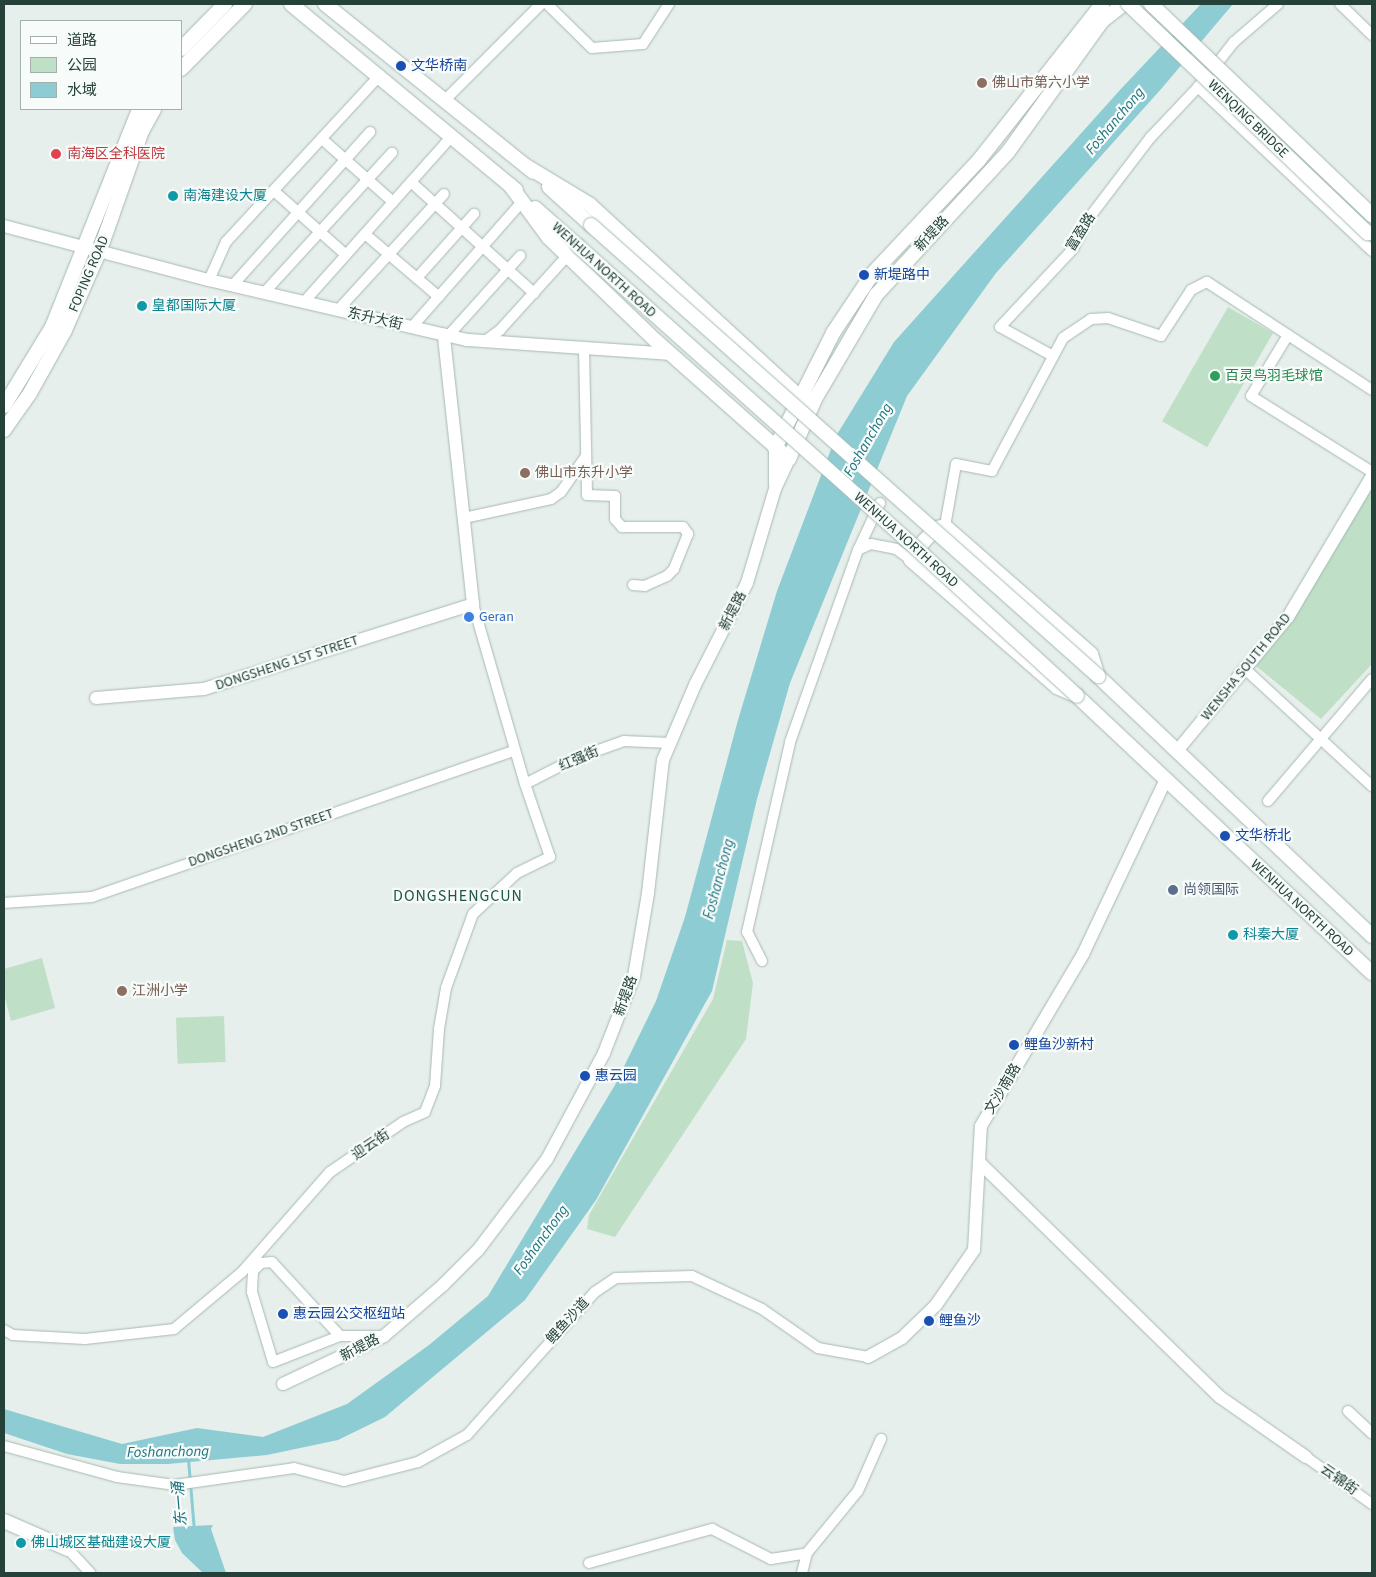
<!DOCTYPE html>
<meta charset="utf-8">
<style>
body{margin:0}
#map{position:relative;width:1376px;height:1577px;overflow:hidden;background:#e6efeb;font-family:"Source Sans 3","Noto Sans SC",sans-serif}
div>[style]{position:absolute}
[style*='--x']{left:calc(var(--x)*1px);top:calc(var(--y)*1px);width:calc(var(--w)*1px);rotate:calc(var(--a)*1deg)}
.green>*{inset:0;background:#bfe0c7;transform-origin:0 0}
.water>*{inset:0;background:#8eccd4}
.stream>*{height:3px;margin:-1.5px;padding:0 1.5px;transform-origin:1.5px;border-radius:1.5px;background:#8eccd4}
.roads{filter:drop-shadow(0 0 1px #a8b8b2) drop-shadow(0 0 1px #a8b8b2)}
.minor>*{height:10px;margin:-5px;padding:0 5px;transform-origin:5px;border-radius:5px;background:#fff}
.tertiary>*{height:12px;margin:-6px;padding:0 6px;transform-origin:6px;border-radius:6px;background:#fff}
.secondary>*{height:14px;margin:-7px;padding:0 7px;transform-origin:7px;border-radius:7px;background:#fff}
.bridges{filter:drop-shadow(0 0 1px #a4bbb2) drop-shadow(0 0 1px #a4bbb2)}
.secondary-bridge>*{height:14px;margin:-7px;padding:0 7px;transform-origin:7px;border-radius:7px;background:#fff}
.dots>*{width:14px;height:14px;translate:-50% -50%;box-sizing:border-box;border:2px solid #f7fbf9;border-radius:50%}
span{translate:-50% -50%;white-space:nowrap;text-align:center;line-height:1.15;-webkit-text-stroke:4.5px #f7fbf9;paint-order:stroke}
.transit-label{font-size:14px;color:#164399}
.left{translate:0 -50%;text-align:left}
.education-label{font-size:14px;color:#785e54}
.street-label{font-size:14px;color:#244239}
.health-label{font-size:14px;color:#be3a42}
.culture-label{font-size:14px;color:#0d838f}
.leisure-label{font-size:14px;color:#27864d}
.shop-label{font-size:14px;color:#366cbe}
.service-label{font-size:14px;color:#4e5e75}
.water-label{font-size:15px;color:#1c7380;font-style:italic}
.quarter-label{font-size:16px;color:#1f5546;letter-spacing:1px}
.frame{position:absolute;inset:0;border:5px solid #244239;pointer-events:none}
.legend{position:absolute;left:20px;top:20px;width:162px;height:90px;box-sizing:border-box;background:#f7fbf9;border:1px solid #a3b1ac;margin:0;padding:6px 9px;list-style:none;font-size:15px;color:#244239}
.legend li{display:flex;align-items:center;gap:10px;height:25px}
.legend b{width:25px;border:1px solid #a3b1ac}
</style>
<div id="map">
<div class="green">
<i style="left:1228px;top:307px;width:52px;height:132px;rotate:30deg"></i>
<i style="clip-path:polygon(1372px 477px,1372px 664px,1321px 719px,1251px 662px)"></i>
<i style="clip-path:polygon(727px 940px,742px 941px,753px 983px,746px 1039px,615px 1237px,587px 1229px,589px 1215px,713px 999px)"></i>
<i style="clip-path:polygon(42px 958px,55px 1008px,11px 1021px,4px 994px,4px 969px)"></i>
<i style="left:224px;top:1016px;width:46px;height:48px;rotate:88deg"></i>
</div>
<div class="water">
<i style="clip-path:polygon(1201px 4px,1233px 4px,1162px 88px,996px 273px,907px 396px,790px 683px,757px 799px,712px 991px,596px 1200px,525px 1300px,385px 1417px,338px 1440px,267px 1455px,168px 1464px,120px 1464px,67px 1454px,4px 1433px,4px 1409px,122px 1444px,197px 1428px,263px 1437px,347px 1404px,429px 1345px,488px 1296px,615px 1085px,656px 1001px,685px 917px,738px 720px,777px 591px,836px 436px,894px 342px,1119px 91px)"></i>
<i style="clip-path:polygon(213px 1525px,211px 1529px,226px 1573px,203px 1573px,182px 1553px,175px 1540px,173px 1527px)"></i>
</div>
<div class="stream">
<i style="--x:188;--y:1459;--w:71;--a:85.2"></i>
</div>
<div class="roads">
<div class="minor">
<i style="--x:547;--y:4;--w:63;--a:44.4"></i>
<i style="--x:592;--y:48;--w:51;--a:-4.5"></i>
<i style="--x:643;--y:44;--w:48;--a:-57"></i>
<i style="--x:1340;--y:4;--w:45;--a:44.1"></i>
<i style="--x:1212;--y:70;--w:36;--a:-52"></i>
<i style="--x:1234;--y:42;--w:58;--a:-40.8"></i>
<i style="--x:1201;--y:83;--w:5;--a:127"></i>
<i style="--x:1198;--y:87;--w:239;--a:43.3"></i>
<i style="--x:444;--y:101;--w:137;--a:-45"></i>
<i style="--x:322;--y:139;--w:95;--a:41.6"></i>
<i style="--x:411;--y:182;--w:166;--a:42.1"></i>
<i style="--x:274;--y:191;--w:96;--a:41.6"></i>
<i style="--x:365;--y:234;--w:97;--a:40.4"></i>
<i style="--x:417;--y:278;--w:86;--a:-48.3"></i>
<i style="--x:209;--y:280;--w:42;--a:-65.9"></i>
<i style="--x:226;--y:242;--w:227;--a:-47.3"></i>
<i style="--x:232;--y:286;--w:207;--a:-48.1"></i>
<i style="--x:264;--y:293;--w:190;--a:-47.6"></i>
<i style="--x:304;--y:302;--w:222;--a:-48.3"></i>
<i style="--x:338;--y:310;--w:157;--a:-47.6"></i>
<i style="--x:412;--y:327;--w:167;--a:-48.7"></i>
<i style="--x:1288;--y:335;--w:71;--a:121.2"></i>
<i style="--x:1251;--y:396;--w:143;--a:32.1"></i>
<i style="--x:448;--y:336;--w:108;--a:-48"></i>
<i style="--x:485;--y:341;--w:19;--a:-36"></i>
<i style="--x:500;--y:330;--w:101;--a:-47.8"></i>
<i style="--x:584;--y:350;--w:145;--a:88.8"></i>
<i style="--x:587;--y:495;--w:28;--a:2"></i>
<i style="--x:615;--y:496;--w:23;--a:90"></i>
<i style="--x:615;--y:519;--w:11;--a:49"></i>
<i style="--x:622;--y:527;--w:61;--a:0"></i>
<i style="--x:683;--y:527;--w:9;--a:54"></i>
<i style="--x:688;--y:534;--w:38;--a:112"></i>
<i style="--x:674;--y:569;--w:10;--a:135"></i>
<i style="--x:667;--y:576;--w:24;--a:156"></i>
<i style="--x:645;--y:586;--w:12;--a:-175"></i>
<i style="--x:1053;--y:356;--w:60;--a:-151.3"></i>
<i style="--x:1000;--y:327;--w:107;--a:-46.9"></i>
<i style="--x:1073;--y:249;--w:35;--a:-63"></i>
<i style="--x:1089;--y:218;--w:101;--a:-52.7"></i>
<i style="--x:1150;--y:138;--w:70;--a:-46.7"></i>
<i style="--x:464;--y:518;--w:89;--a:-12.3"></i>
<i style="--x:551;--y:499;--w:12;--a:-35"></i>
<i style="--x:561;--y:492;--w:44;--a:-55.2"></i>
<i style="--x:945;--y:526;--w:63;--a:-79.9"></i>
<i style="--x:956;--y:464;--w:37;--a:11"></i>
<i style="--x:992;--y:471;--w:151;--a:-61.9"></i>
<i style="--x:1063;--y:338;--w:34;--a:-34"></i>
<i style="--x:1091;--y:319;--w:17;--a:-3"></i>
<i style="--x:1108;--y:318;--w:56;--a:18.8"></i>
<i style="--x:1161;--y:336;--w:55;--a:-56.9"></i>
<i style="--x:1191;--y:290;--w:18;--a:-27"></i>
<i style="--x:1207;--y:282;--w:197;--a:33.2"></i>
<i style="--x:858;--y:550;--w:14;--a:-25"></i>
<i style="--x:871;--y:544;--w:25;--a:11"></i>
<i style="--x:896;--y:549;--w:19;--a:36"></i>
<i style="--x:473;--y:604;--w:187;--a:73.9"></i>
<i style="--x:525;--y:784;--w:57;--a:-27"></i>
<i style="--x:576;--y:758;--w:51;--a:-19.5"></i>
<i style="--x:624;--y:741;--w:46;--a:2.5"></i>
<i style="--x:1245;--y:669;--w:173;--a:42.7"></i>
<i style="--x:1268;--y:801;--w:160;--a:-49.6"></i>
<i style="--x:4;--y:903;--w:88;--a:-3.9"></i>
<i style="--x:92;--y:897;--w:447;--a:-19.1"></i>
<i style="--x:762;--y:961;--w:33;--a:-117"></i>
<i style="--x:747;--y:932;--w:195;--a:-77.2"></i>
<i style="--x:790;--y:742;--w:204;--a:-70.5"></i>
<i style="--x:858;--y:550;--w:52;--a:-64.9"></i>
<i style="--x:4;--y:1330;--w:10;--a:29"></i>
<i style="--x:13;--y:1335;--w:72;--a:3.2"></i>
<i style="--x:85;--y:1339;--w:90;--a:-6.4"></i>
<i style="--x:174;--y:1329;--w:89;--a:-40"></i>
<i style="--x:242;--y:1272;--w:133;--a:-48.7"></i>
<i style="--x:330;--y:1172;--w:88;--a:-34.4"></i>
<i style="--x:403;--y:1122;--w:24;--a:-24"></i>
<i style="--x:425;--y:1112;--w:28;--a:-69"></i>
<i style="--x:435;--y:1086;--w:57;--a:-86"></i>
<i style="--x:439;--y:1029;--w:42;--a:-80.3"></i>
<i style="--x:446;--y:988;--w:79;--a:-70"></i>
<i style="--x:473;--y:914;--w:60;--a:-43"></i>
<i style="--x:517;--y:873;--w:37;--a:-26"></i>
<i style="--x:550;--y:857;--w:77;--a:-108.9"></i>
<i style="--x:340;--y:1336;--w:100;--a:-132.6"></i>
<i style="--x:272;--y:1262;--w:11;--a:175"></i>
<i style="--x:261;--y:1263;--w:11;--a:135"></i>
<i style="--x:253;--y:1271;--w:21;--a:93"></i>
<i style="--x:252;--y:1292;--w:73;--a:73.3"></i>
<i style="--x:273;--y:1362;--w:72;--a:-21.2"></i>
<i style="--x:340;--y:1336;--w:43;--a:0"></i>
<i style="--x:1348;--y:1411;--w:33;--a:43"></i>
<i style="--x:4;--y:1446;--w:117;--a:15.3"></i>
<i style="--x:117;--y:1477;--w:59;--a:7.9"></i>
<i style="--x:175;--y:1485;--w:120;--a:-8.1"></i>
<i style="--x:294;--y:1468;--w:52;--a:14.6"></i>
<i style="--x:344;--y:1481;--w:76;--a:-14.4"></i>
<i style="--x:418;--y:1462;--w:56;--a:-28.9"></i>
<i style="--x:467;--y:1435;--w:192;--a:-48.2"></i>
<i style="--x:595;--y:1292;--w:25;--a:-34"></i>
<i style="--x:616;--y:1278;--w:76;--a:-1.5"></i>
<i style="--x:692;--y:1276;--w:77;--a:25.2"></i>
<i style="--x:762;--y:1309;--w:68;--a:34.9"></i>
<i style="--x:818;--y:1348;--w:51;--a:10.2"></i>
<i style="--x:1306;--y:1457;--w:81;--a:35.5"></i>
<i style="--x:68;--y:1549;--w:33;--a:47"></i>
<i style="--x:589;--y:1563;--w:128;--a:-15.5"></i>
<i style="--x:712;--y:1529;--w:66;--a:27"></i>
<i style="--x:771;--y:1559;--w:36;--a:-9"></i>
<i style="--x:802;--y:1573;--w:21;--a:-76"></i>
<i style="--x:807;--y:1553;--w:80;--a:-50.6"></i>
<i style="--x:858;--y:1491;--w:57;--a:-66.1"></i>
</div>
<div class="tertiary">
<i style="--x:4;--y:226;--w:212;--a:14.8"></i>
<i style="--x:209;--y:280;--w:265;--a:13.1"></i>
<i style="--x:467;--y:340;--w:203;--a:3.9"></i>
<i style="--x:775;--y:448;--w:36;--a:90"></i>
<i style="--x:96;--y:698;--w:108;--a:-4.8"></i>
<i style="--x:204;--y:689;--w:282;--a:-17.5"></i>
<i style="--x:473;--y:604;--w:271;--a:-96.2"></i>
<i style="--x:1177;--y:751;--w:174;--a:-50.4"></i>
<i style="--x:1288;--y:617;--w:164;--a:-59.2"></i>
<i style="--x:979;--y:1162;--w:337;--a:44.3"></i>
<i style="--x:1220;--y:1397;--w:105;--a:34.9"></i>
<i style="--x:868;--y:1357;--w:39;--a:-29"></i>
<i style="--x:902;--y:1338;--w:47;--a:-44.1"></i>
<i style="--x:936;--y:1305;--w:67;--a:-55.4"></i>
<i style="--x:974;--y:1250;--w:124;--a:-86.8"></i>
<i style="--x:981;--y:1126;--w:200;--a:-59.3"></i>
<i style="--x:1083;--y:954;--w:194;--a:-64.6"></i>
<i style="--x:283;--y:1384;--w:112;--a:-25.4"></i>
<i style="--x:384;--y:1336;--w:78;--a:-40.8"></i>
<i style="--x:443;--y:1285;--w:49;--a:-45"></i>
<i style="--x:478;--y:1250;--w:114;--a:-52.8"></i>
<i style="--x:547;--y:1159;--w:120;--a:-61.7"></i>
<i style="--x:604;--y:1053;--w:83;--a:-68.7"></i>
<i style="--x:634;--y:976;--w:84;--a:-80.4"></i>
<i style="--x:648;--y:893;--w:134;--a:-83.6"></i>
<i style="--x:663;--y:760;--w:82;--a:-66.9"></i>
<i style="--x:695;--y:685;--w:114;--a:-63"></i>
<i style="--x:747;--y:583;--w:98;--a:-73.4"></i>
<i style="--x:775;--y:489;--w:33;--a:-65"></i>
</div>
<div class="secondary">
<i style="--x:291;--y:4;--w:292;--a:39.6"></i>
<i style="--x:325;--y:4;--w:267;--a:38.9"></i>
<i style="--x:181;--y:49;--w:63;--a:-45.6"></i>
<i style="--x:181;--y:69;--w:91;--a:-45.4"></i>
<i style="--x:526;--y:166;--w:74;--a:31.1"></i>
<i style="--x:589;--y:204;--w:293;--a:42.5"></i>
<i style="--x:510;--y:185;--w:66;--a:53.7"></i>
<i style="--x:549;--y:238;--w:147;--a:43.9"></i>
<i style="--x:655;--y:340;--w:179;--a:41.6"></i>
<i style="--x:789;--y:459;--w:65;--a:-66.6"></i>
<i style="--x:815;--y:399;--w:121;--a:-59.6"></i>
<i style="--x:876;--y:295;--w:195;--a:-47.3"></i>
<i style="--x:1008;--y:152;--w:161;--a:-54.3"></i>
<i style="--x:1102;--y:21;--w:28;--a:-38"></i>
<i style="--x:549;--y:187;--w:57;--a:42.1"></i>
<i style="--x:535;--y:208;--w:57;--a:41.5"></i>
<i style="--x:4;--y:406;--w:92;--a:-58.7"></i>
<i style="--x:52;--y:327;--w:235;--a:-68.2"></i>
<i style="--x:4;--y:430;--w:45;--a:-54.9"></i>
<i style="--x:30;--y:393;--w:72;--a:-60.9"></i>
<i style="--x:65;--y:330;--w:87;--a:-66.4"></i>
<i style="--x:100;--y:250;--w:126;--a:-70.6"></i>
<i style="--x:142;--y:131;--w:25;--a:-61"></i>
<i style="--x:775;--y:448;--w:129;--a:-63.2"></i>
<i style="--x:833;--y:333;--w:72;--a:-56.3"></i>
<i style="--x:873;--y:273;--w:155;--a:-46.8"></i>
<i style="--x:979;--y:160;--w:199;--a:-51.7"></i>
<i style="--x:1372;--y:936;--w:378;--a:-136.5"></i>
<i style="--x:1098;--y:676;--w:23;--a:-108"></i>
<i style="--x:1091;--y:654;--w:194;--a:-138.8"></i>
<i style="--x:945;--y:526;--w:8;--a:166"></i>
<i style="--x:937;--y:528;--w:18;--a:135"></i>
<i style="--x:924;--y:541;--w:23;--a:124"></i>
<i style="--x:911;--y:560;--w:194;--a:41"></i>
<i style="--x:1057;--y:687;--w:22;--a:24"></i>
<i style="--x:1077;--y:696;--w:405;--a:43.2"></i>
<i style="--x:4;--y:1521;--w:70;--a:23.6"></i>
</div>
</div>
<div class="bridges">
<div class="secondary-bridge">
<i style="--x:1128;--y:4;--w:332;--a:43.7"></i>
<i style="--x:1151;--y:4;--w:306;--a:43.7"></i>
<i style="--x:591;--y:225;--w:679;--a:41.65"></i>
<i style="--x:578;--y:246;--w:443;--a:41.8"></i>
<i style="--x:908;--y:541;--w:229;--a:42.5"></i>
</div>
</div>
<div class="dots">
<i style="left:401px;top:66px;background:#1a4fb4"></i>
<i style="left:982px;top:83px;background:#8d6e63"></i>
<i style="left:56px;top:154px;background:#e0444e"></i>
<i style="left:173px;top:196px;background:#0f9aa8"></i>
<i style="left:864px;top:275px;background:#1a4fb4"></i>
<i style="left:142px;top:306px;background:#0f9aa8"></i>
<i style="left:1215px;top:376px;background:#2e9e5b"></i>
<i style="left:525px;top:473px;background:#8d6e63"></i>
<i style="left:469px;top:617px;background:#3f7fe0"></i>
<i style="left:1225px;top:836px;background:#1a4fb4"></i>
<i style="left:1173px;top:890px;background:#5c6f8a"></i>
<i style="left:1233px;top:935px;background:#0f9aa8"></i>
<i style="left:122px;top:991px;background:#8d6e63"></i>
<i style="left:1014px;top:1045px;background:#1a4fb4"></i>
<i style="left:585px;top:1076px;background:#1a4fb4"></i>
<i style="left:283px;top:1314px;background:#1a4fb4"></i>
<i style="left:929px;top:1321px;background:#1a4fb4"></i>
<i style="left:21px;top:1543px;background:#0f9aa8"></i>
</div>
<div class="transit-label">
<span class="left" style="left:411px;top:66px">文华桥南</span>
<span class="left" style="left:874px;top:275px">新堤路中</span>
<span class="left" style="left:1235px;top:836px">文华桥北</span>
<span class="left" style="left:1024px;top:1045px">鲤鱼沙新村</span>
<span class="left" style="left:595px;top:1076px">惠云园</span>
<span class="left" style="left:293px;top:1314px">惠云园公交枢纽站</span>
<span class="left" style="left:939px;top:1321px">鲤鱼沙</span>
</div>
<div class="education-label">
<span class="left" style="left:992px;top:83px">佛山市第六小学</span>
<span class="left" style="left:535px;top:473px">佛山市东升小学</span>
<span class="left" style="left:132px;top:991px">江洲小学</span>
</div>
<div class="street-label">
<span style="left:1248px;top:119px;rotate:44deg">WENQING BRIDGE</span>
<span style="left:1081px;top:232px;rotate:-58deg">富盈路</span>
<span style="left:932px;top:234px;rotate:-47deg">新堤路</span>
<span style="left:604px;top:270px;rotate:42deg">WENHUA NORTH ROAD</span>
<span style="left:89px;top:274px;rotate:-67deg">FOPING ROAD</span>
<span style="left:375px;top:319px;rotate:13deg">东升大街</span>
<span style="left:906px;top:540px;rotate:42deg">WENHUA NORTH ROAD</span>
<span style="left:733px;top:611px;rotate:-63deg">新堤路</span>
<span style="left:287px;top:663px;rotate:-18deg">DONGSHENG 1ST STREET</span>
<span style="left:1246px;top:667px;rotate:-51deg">WENSHA SOUTH ROAD</span>
<span style="left:579px;top:759px;rotate:-23deg">红强街</span>
<span style="left:261px;top:838px;rotate:-19deg">DONGSHENG 2ND STREET</span>
<span style="left:1302px;top:908px;rotate:43deg">WENHUA NORTH ROAD</span>
<span style="left:626px;top:996px;rotate:-70deg">新堤路</span>
<span style="left:1003px;top:1089px;rotate:-59deg">文沙南路</span>
<span style="left:371px;top:1145px;rotate:-34deg">迎云街</span>
<span style="left:568px;top:1321px;rotate:-48deg">鲤鱼沙道</span>
<span style="left:360px;top:1348px;rotate:-28deg">新堤路</span>
<span style="left:1339px;top:1480px;rotate:35deg">云锦街</span>
</div>
<div class="health-label">
<span class="left" style="left:67px;top:154px">南海区全科医院</span>
</div>
<div class="culture-label">
<span class="left" style="left:183px;top:196px">南海建设大厦</span>
<span class="left" style="left:152px;top:306px">皇都国际大厦</span>
<span class="left" style="left:1243px;top:935px">科秦大厦</span>
<span class="left" style="left:31px;top:1543px">佛山城区基础建设大厦</span>
</div>
<div class="leisure-label">
<span class="left" style="left:1225px;top:376px">百灵鸟羽毛球馆</span>
</div>
<div class="shop-label">
<span class="left" style="left:479px;top:617px">Geran</span>
</div>
<div class="service-label">
<span class="left" style="left:1183px;top:890px">尚领国际</span>
</div>
<div class="water-label">
<span style="left:1115px;top:121px;rotate:-50deg">Foshanchong</span>
<span style="left:868px;top:440px;rotate:-60deg">Foshanchong</span>
<span style="left:719px;top:879px;rotate:-75deg">Foshanchong</span>
<span style="left:541px;top:1240px;rotate:-54deg">Foshanchong</span>
<span style="left:168px;top:1452px;rotate:-1deg">Foshanchong</span>
<span style="left:180px;top:1504px;rotate:-95deg">东一涌</span>
</div>
<div class="quarter-label">
<span style="left:458px;top:896px">DONGSHENGCUN</span>
</div>
<div class="frame"></div>
<ul class="legend">
<li><b style="height:6px;background:#fff"></b>道路</li>
<li><b style="height:14px;background:#bfe0c7"></b>公园</li>
<li><b style="height:14px;background:#8eccd4"></b>水域</li>
</ul>
</div>
